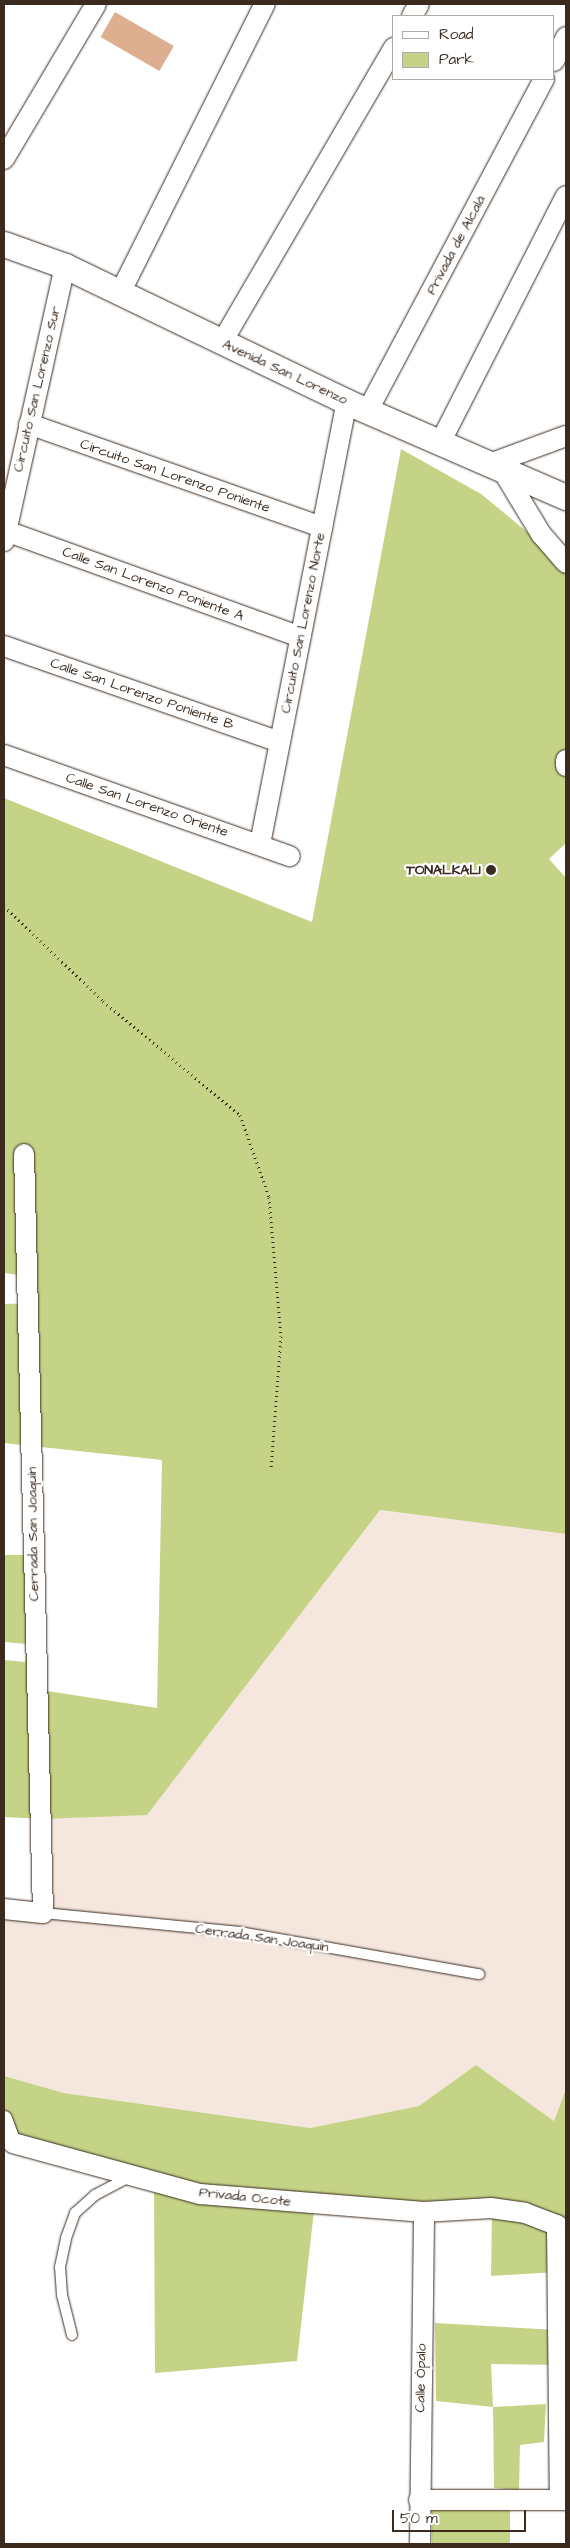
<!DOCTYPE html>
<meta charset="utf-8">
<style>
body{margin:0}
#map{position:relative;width:570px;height:2548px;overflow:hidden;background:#fff;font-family:"Architects Daughter",sans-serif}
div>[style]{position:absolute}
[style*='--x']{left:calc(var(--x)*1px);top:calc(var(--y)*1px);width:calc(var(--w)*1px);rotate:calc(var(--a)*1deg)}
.built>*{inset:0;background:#f5e7de}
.green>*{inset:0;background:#c5d387;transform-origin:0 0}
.building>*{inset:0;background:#deae90;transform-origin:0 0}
.path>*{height:3px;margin-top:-1.5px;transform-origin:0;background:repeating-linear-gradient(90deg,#3b2a1e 0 1px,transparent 0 5px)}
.roads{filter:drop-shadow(0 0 1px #3b2a1e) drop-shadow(0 0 1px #3b2a1e)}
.service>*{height:10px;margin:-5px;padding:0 5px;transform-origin:5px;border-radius:5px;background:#fff}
.pedestrian>*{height:15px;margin:-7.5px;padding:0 7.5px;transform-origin:7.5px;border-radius:7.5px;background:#fff}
.minor>*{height:20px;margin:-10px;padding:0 10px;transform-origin:10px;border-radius:10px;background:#fff}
.tertiary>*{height:25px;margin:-12.5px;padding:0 12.5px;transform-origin:12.5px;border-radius:12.5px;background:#fff}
.dots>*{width:14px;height:14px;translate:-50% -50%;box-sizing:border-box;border:2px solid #fff;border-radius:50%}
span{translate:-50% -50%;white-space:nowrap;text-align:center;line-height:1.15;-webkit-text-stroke:4.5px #fff;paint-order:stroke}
.street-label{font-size:14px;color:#3b2a1e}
.poi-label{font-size:14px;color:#3b2a1e;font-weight:700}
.right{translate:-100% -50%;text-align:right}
.frame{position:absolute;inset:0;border:5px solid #3b2a1e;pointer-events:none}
.legend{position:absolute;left:392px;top:15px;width:162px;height:65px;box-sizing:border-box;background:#fff;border:1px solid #b1aaa5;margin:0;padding:6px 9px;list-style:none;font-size:15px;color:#3b2a1e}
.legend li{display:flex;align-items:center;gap:10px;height:25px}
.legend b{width:25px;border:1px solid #b1aaa5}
.scale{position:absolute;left:392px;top:2510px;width:134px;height:22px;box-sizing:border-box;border:2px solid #3b2a1e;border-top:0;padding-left:6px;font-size:15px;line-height:18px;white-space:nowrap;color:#3b2a1e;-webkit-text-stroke:4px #fff;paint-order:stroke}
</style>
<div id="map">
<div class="built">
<i style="clip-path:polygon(380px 1510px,566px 1534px,566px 2089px,554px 2121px,476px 2065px,419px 2106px,310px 2128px,64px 2093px,4px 2076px,4px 1910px,44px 1914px,43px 1819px,147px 1814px)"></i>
</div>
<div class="green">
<i style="clip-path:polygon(401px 449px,481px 494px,553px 553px,566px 569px,566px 843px,549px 859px,566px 878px,566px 1534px,380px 1510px,147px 1815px,43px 1819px,4px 1817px,4px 1660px,25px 1662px,27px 1644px,4px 1642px,4px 1543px,4px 1555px,39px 1555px,41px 1690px,157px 1708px,162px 1460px,4px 1443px,4px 1304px,34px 1303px,34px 1277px,4px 1273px,4px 798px,312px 922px)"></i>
<i style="clip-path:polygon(476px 2065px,554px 2121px,566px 2089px,566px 2348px,558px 2365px,491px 2364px,493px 2407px,546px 2404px,544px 2442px,520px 2445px,519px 2490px,494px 2488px,493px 2407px,436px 2401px,435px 2323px,557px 2330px,557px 2272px,491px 2276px,492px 2212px,315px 2202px,297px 2361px,155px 2373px,154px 2186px,202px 2198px,4px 2136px,4px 2076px,64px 2093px,310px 2128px,419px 2106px)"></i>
<i style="left:432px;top:2507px;width:78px;height:37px"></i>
</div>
<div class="building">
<i style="left:115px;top:12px;width:68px;height:29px;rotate:30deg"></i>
</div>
<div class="path">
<i style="--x:4;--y:906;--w:137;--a:43.8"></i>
<i style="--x:103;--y:1001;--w:178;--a:39.8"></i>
<i style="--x:240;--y:1115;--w:87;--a:70.5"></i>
<i style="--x:269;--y:1197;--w:140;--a:85.1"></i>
<i style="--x:281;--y:1336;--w:134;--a:94.3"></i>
</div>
<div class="roads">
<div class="service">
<i style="--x:43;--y:1913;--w:198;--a:5.5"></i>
<i style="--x:240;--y:1932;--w:243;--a:10"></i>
<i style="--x:72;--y:2335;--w:41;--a:-104"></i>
<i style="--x:62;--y:2295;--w:28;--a:-94"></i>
<i style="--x:60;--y:2267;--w:30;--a:-78"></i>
<i style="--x:66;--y:2238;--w:27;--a:-70"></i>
<i style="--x:75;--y:2213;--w:27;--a:-42"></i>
<i style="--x:95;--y:2195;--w:41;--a:-27.8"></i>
</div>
<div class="pedestrian">
<i style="--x:4;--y:2118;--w:27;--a:70"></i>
</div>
<div class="minor">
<i style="--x:412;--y:16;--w:14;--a:-60"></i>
<i style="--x:554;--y:61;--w:27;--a:-63"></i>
<i style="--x:4;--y:159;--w:180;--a:-59.3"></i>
<i style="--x:120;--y:293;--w:323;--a:-63.4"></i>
<i style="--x:222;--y:342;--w:341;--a:-59.7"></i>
<i style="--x:368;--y:410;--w:375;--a:-62"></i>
<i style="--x:29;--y:424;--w:311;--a:19.4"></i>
<i style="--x:440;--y:443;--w:277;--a:-63"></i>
<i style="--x:487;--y:465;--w:84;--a:-20.2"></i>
<i style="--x:503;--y:471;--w:74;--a:58.9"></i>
<i style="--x:541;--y:534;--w:38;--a:49"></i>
<i style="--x:6;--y:531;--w:313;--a:19.8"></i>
<i style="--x:4;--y:541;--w:282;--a:-77.5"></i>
<i style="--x:4;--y:646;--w:292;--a:19.2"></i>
<i style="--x:4;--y:755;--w:303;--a:19.5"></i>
<i style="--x:566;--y:760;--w:6;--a:90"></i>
<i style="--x:260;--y:844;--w:450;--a:-78.9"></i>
<i style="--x:4;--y:1909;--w:39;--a:6"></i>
<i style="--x:43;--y:1913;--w:759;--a:-91.43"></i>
<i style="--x:13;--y:2143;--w:194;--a:15.3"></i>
<i style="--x:200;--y:2194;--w:225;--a:4.6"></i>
<i style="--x:424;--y:2212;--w:67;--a:-3.4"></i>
<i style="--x:491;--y:2208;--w:34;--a:8"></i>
<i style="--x:525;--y:2213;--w:34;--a:21"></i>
<i style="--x:557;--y:2225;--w:275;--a:89.4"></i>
<i style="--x:419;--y:2500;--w:147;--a:0"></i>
<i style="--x:420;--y:2544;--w:332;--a:-89.3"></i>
</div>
<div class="tertiary">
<i style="--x:4;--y:244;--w:65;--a:19.8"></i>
<i style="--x:65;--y:266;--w:313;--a:25.7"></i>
<i style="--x:347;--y:402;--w:239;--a:23.5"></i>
</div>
</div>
<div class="dots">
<i style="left:491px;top:870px;background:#3b2a1e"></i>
</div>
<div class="street-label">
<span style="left:456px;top:245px;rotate:-62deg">Privada de Alcalá</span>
<span style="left:285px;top:372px;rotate:25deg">Avenida San Lorenzo</span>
<span style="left:37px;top:389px;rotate:-77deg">Circuito San Lorenzo Sur</span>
<span style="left:175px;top:476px;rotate:19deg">Circuito San Lorenzo Poniente</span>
<span style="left:153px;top:584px;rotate:20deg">Calle San Lorenzo Poniente A</span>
<span style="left:303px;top:623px;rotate:-79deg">Circuito San Lorenzo Norte</span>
<span style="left:142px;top:694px;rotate:19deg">Calle San Lorenzo Poniente B</span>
<span style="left:147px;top:805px;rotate:19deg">Calle San Lorenzo Oriente</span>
<span style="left:33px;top:1534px;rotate:-91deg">Cerrada San Joaquín</span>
<span style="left:262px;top:1938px;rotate:8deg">Cerrada San Joaquín</span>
<span style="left:245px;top:2197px;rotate:6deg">Privada Ocote</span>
<span style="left:421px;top:2378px;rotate:-89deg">Calle Ópalo</span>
</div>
<div class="poi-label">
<span class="right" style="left:481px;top:870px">TONALKALI</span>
</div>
<div class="frame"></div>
<ul class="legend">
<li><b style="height:6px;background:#fff"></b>Road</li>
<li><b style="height:14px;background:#c5d387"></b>Park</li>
</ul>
<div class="scale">50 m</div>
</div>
